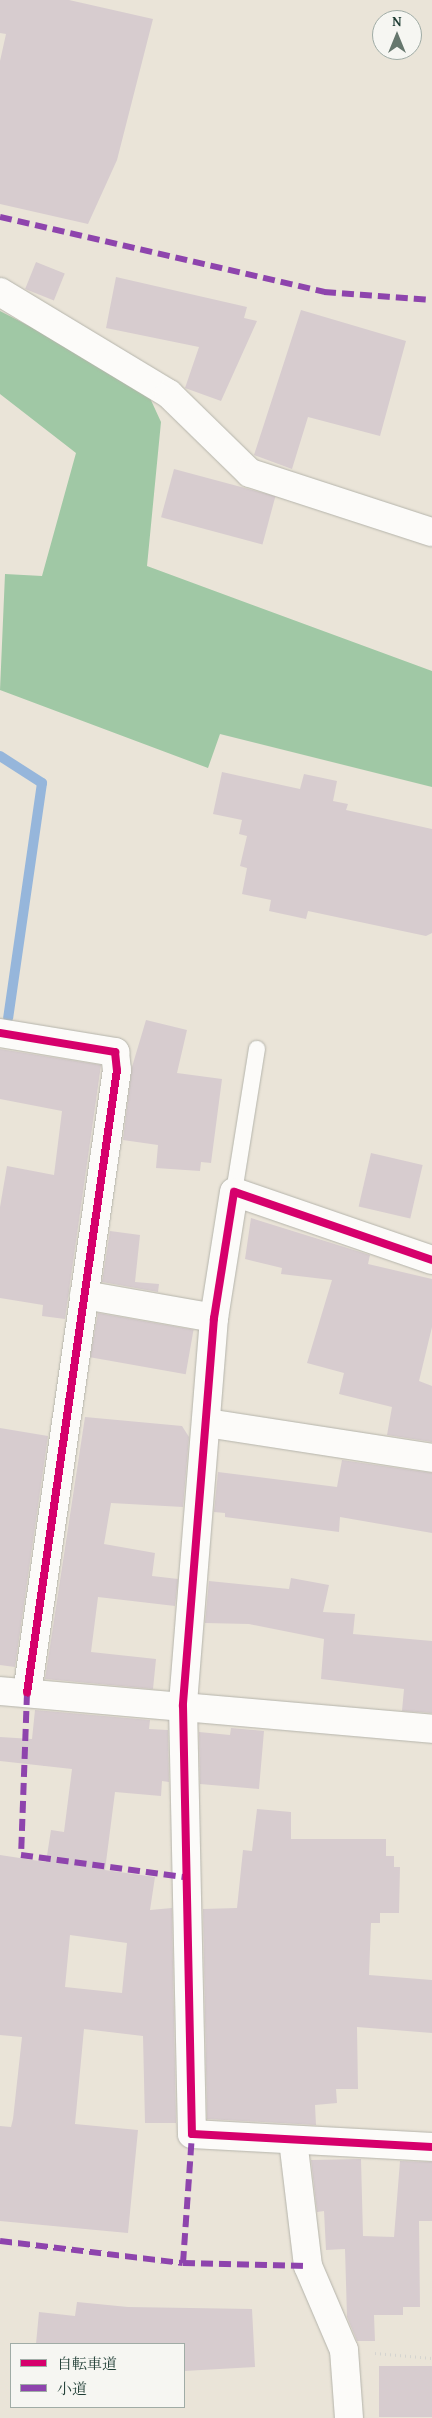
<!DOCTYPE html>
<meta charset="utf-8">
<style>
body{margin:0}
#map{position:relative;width:432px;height:2418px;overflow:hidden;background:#eae4d8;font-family:"Gentium Book Plus","Noto Serif JP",serif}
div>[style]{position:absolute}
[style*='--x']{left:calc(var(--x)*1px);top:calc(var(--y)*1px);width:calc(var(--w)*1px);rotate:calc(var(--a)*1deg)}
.forest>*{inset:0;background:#a0c8a5}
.stream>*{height:10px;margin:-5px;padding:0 5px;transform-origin:5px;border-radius:5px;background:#96b6db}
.building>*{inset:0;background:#d7cccf;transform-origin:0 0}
.path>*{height:3px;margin-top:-1.5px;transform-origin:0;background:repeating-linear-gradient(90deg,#d4d4d0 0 1px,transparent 0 5px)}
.roads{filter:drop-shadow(0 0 1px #b5b4ab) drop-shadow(0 0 1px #b5b4ab)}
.service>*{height:16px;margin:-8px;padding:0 8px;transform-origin:8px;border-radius:8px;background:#fcfbf9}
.minor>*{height:28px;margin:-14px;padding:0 14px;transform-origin:14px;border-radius:14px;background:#fcfbf9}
.quiet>*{height:6px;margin-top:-3px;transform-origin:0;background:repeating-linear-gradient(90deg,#8e44ad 0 12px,transparent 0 18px)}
.cycleway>*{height:8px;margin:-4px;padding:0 4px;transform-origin:4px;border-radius:4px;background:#d6006c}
span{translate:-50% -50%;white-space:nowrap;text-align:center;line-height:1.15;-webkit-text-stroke:4px #f6f6f2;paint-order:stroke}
.legend{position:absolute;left:10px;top:2343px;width:175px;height:65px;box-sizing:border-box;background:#f6f6f2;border:1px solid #a0aca6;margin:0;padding:6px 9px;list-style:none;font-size:15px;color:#1f3d34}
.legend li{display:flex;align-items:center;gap:10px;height:25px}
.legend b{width:25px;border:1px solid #a0aca6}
.north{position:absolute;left:372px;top:10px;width:50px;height:50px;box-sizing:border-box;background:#f6f6f2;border:1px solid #a0aca6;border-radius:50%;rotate:0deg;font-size:14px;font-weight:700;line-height:20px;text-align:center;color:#1f3d34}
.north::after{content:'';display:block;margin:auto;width:18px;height:22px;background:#66776d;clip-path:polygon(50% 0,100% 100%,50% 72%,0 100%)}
</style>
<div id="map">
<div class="forest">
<i style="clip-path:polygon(0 311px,144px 385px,161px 422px,147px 566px,432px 671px,432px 787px,220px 734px,208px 768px,0 690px,5px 574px,42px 576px,76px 453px,0 394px)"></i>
</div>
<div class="stream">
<i style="--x:0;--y:756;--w:50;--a:32.7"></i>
<i style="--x:42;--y:783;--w:237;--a:98.2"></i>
</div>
<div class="building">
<i style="clip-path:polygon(0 0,69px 0,153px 19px,117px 160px,88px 224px,0 204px,0 61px,6px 34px,0 33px)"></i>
<i style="left:36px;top:262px;width:31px;height:29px;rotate:22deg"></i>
<i style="clip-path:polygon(116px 277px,247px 307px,244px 318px,257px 321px,221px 401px,185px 388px,199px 347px,106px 328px)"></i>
<i style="clip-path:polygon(301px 310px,406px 341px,380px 436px,308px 417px,292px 469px,254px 455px)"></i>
<i style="left:174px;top:469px;width:105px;height:50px;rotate:15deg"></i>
<i style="clip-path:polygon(222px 772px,300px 789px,304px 774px,337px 781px,333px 801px,348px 804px,346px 810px,432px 829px,432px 933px,426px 936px,308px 911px,306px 919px,269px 911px,271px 900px,242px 894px,247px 868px,240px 866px,247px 836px,239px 834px,242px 820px,213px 814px)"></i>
<i style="clip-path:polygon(146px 1020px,187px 1030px,177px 1073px,222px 1079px,211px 1163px,201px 1162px,200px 1171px,156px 1168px,158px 1145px,123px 1140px,132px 1067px)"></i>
<i style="clip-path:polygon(0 1049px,101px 1065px,65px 1319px,42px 1316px,43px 1305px,0 1298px,0 1207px,7px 1166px,54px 1175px,62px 1111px,0 1099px)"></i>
<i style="left:371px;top:1153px;width:53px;height:55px;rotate:13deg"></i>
<i style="clip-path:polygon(251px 1218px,370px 1255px,368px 1264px,432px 1279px,432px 1327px,419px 1381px,432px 1386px,432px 1442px,387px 1435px,392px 1407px,339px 1394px,344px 1373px,307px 1363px,332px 1280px,281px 1274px,282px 1268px,245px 1259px)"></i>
<i style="clip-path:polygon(110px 1231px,140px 1235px,135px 1282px,159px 1284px,158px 1292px,102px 1282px)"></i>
<i style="left:98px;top:1313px;width:97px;height:45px;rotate:10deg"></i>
<i style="clip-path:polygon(85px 1417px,182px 1426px,189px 1437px,183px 1507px,111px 1503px,104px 1544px,155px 1553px,152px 1576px,178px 1579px,175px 1606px,98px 1597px,91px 1652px,156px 1659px,153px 1689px,45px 1679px)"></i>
<i style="clip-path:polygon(0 1428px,48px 1436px,15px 1667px,0 1665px)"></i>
<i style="clip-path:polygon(342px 1460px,432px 1473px,432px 1533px,340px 1517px,339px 1532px,225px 1517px,225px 1513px,214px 1512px,218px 1472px,337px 1487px)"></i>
<i style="clip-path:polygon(291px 1578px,329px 1585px,323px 1612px,355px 1614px,353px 1634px,432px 1641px,432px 1713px,402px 1711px,404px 1689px,321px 1679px,324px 1639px,249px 1624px,205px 1623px,209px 1581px,289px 1589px)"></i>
<i style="clip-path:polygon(evenodd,35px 1710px,150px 1720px,149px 1729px,168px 1730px,169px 1782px,162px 1781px,161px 1796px,115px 1792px,105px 1870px,155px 1877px,150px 1910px,172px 1908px,176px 2123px,145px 2123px,143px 2036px,84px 2029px,75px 2124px,138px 2130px,128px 2233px,0 2221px,0 2126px,11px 2127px,13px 2119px,22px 2037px,0 2035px,0 1855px,46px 1862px,51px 1830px,64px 1832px,72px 1769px,0 1761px,0 1737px,32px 1739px,35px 1710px,70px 1935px,127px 1943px,122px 1993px,65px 1987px,70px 1935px)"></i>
<i style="clip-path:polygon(231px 1728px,264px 1731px,259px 1789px,200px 1784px,199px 1732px,230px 1735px)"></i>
<i style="clip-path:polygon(257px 1809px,291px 1812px,291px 1839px,386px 1839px,386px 1856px,394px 1856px,394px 1867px,400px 1867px,399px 1913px,380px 1913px,380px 1923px,371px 1923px,369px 1975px,432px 1980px,432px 2033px,357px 2027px,358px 2089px,336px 2089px,337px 2103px,315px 2105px,316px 2125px,207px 2119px,203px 1909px,237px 1908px,243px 1850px,252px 1851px)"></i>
<i style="clip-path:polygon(361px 2159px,363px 2236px,394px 2237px,400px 2161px,432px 2162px,432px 2221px,419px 2221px,420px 2307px,403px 2307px,403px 2315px,374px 2315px,375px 2341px,357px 2341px,347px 2317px,345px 2249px,326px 2250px,324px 2211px,317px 2212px,311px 2160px)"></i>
<i style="clip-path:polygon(77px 2302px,128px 2307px,252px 2309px,255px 2367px,184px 2371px,184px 2344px,36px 2344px,39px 2312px,75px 2316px)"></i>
<i style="left:432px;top:2366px;width:51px;height:53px;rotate:90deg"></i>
</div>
<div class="path">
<i style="--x:375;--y:2353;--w:57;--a:5"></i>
</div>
<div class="roads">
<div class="service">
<i style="--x:234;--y:1192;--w:145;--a:-80.9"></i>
</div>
<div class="minor">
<i style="--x:0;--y:292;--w:197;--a:31.1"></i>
<i style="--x:169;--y:394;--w:113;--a:44.3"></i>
<i style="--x:250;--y:473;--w:191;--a:18"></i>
<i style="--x:0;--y:1033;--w:117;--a:9.4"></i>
<i style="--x:115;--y:1052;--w:18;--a:84"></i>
<i style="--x:117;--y:1070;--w:629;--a:98.22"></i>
<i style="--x:432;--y:1260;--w:209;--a:-161"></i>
<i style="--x:234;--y:1192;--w:128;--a:99"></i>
<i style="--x:214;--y:1318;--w:389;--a:94.6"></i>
<i style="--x:183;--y:1706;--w:428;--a:88.8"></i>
<i style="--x:192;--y:2134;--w:240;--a:3.1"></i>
<i style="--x:84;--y:1295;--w:132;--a:10"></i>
<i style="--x:207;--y:1423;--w:228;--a:8.8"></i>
<i style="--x:0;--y:1691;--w:434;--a:5"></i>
<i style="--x:293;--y:2140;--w:127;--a:83.2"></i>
<i style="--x:308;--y:2266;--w:91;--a:66.8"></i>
<i style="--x:344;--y:2350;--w:68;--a:85.8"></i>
</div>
</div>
<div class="quiet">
<i style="--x:0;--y:217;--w:333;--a:13"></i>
<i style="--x:324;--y:292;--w:108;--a:4.2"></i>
<i style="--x:27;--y:1693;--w:162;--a:92.1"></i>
<i style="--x:21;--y:1855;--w:164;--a:7.7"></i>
<i style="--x:0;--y:2241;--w:184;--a:6.9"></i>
<i style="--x:183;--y:2263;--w:129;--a:-86"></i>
<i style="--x:183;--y:2263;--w:125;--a:1.4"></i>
</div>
<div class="cycleway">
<i style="--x:0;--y:1033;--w:117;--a:9.4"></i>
<i style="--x:115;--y:1052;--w:18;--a:84"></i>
<i style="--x:117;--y:1070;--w:629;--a:98.22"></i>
<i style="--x:432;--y:1260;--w:209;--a:-161"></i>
<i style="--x:234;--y:1192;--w:128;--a:99"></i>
<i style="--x:214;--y:1318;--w:389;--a:94.6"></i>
<i style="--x:183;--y:1706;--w:428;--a:88.8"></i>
<i style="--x:192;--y:2134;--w:240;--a:3.1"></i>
</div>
<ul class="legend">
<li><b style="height:6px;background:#d6006c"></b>自転車道</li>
<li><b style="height:6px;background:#8e44ad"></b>小道</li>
</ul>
<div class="north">N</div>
</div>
